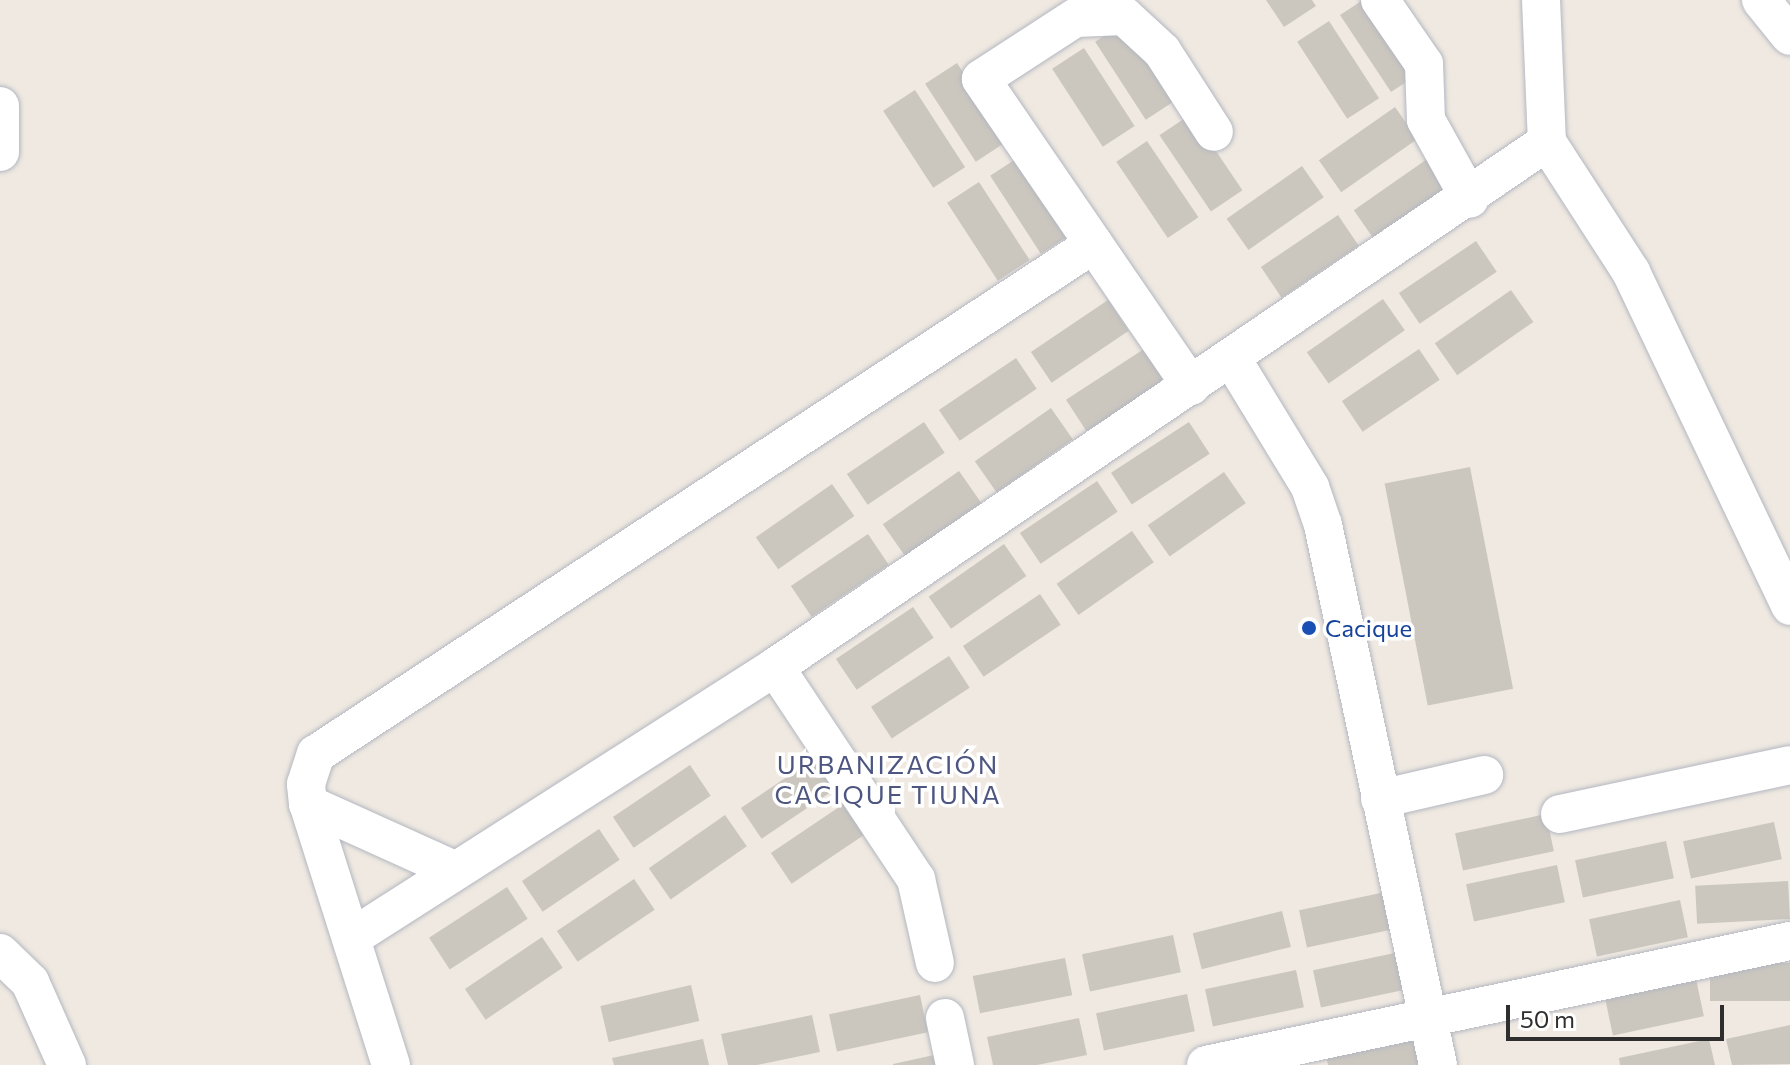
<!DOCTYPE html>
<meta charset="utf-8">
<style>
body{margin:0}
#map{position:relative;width:1790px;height:1065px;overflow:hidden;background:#efe9e1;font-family:Commissioner,sans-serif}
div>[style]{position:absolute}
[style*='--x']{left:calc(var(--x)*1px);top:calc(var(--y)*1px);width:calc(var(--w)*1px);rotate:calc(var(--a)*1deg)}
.building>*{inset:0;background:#cbc7bf;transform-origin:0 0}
.roads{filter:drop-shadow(0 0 2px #b4b7c1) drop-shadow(0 0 2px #b4b7c1)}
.minor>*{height:38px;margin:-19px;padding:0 19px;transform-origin:19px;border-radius:19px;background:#fff}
.dots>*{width:22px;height:22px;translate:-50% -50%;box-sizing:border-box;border:4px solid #fff;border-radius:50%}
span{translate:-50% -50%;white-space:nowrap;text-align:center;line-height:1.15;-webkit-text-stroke:7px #fff;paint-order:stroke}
.transit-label{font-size:24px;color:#164399}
.left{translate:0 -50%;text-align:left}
.neighbourhood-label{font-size:26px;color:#4d5680;letter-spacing:2px}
.scale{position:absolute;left:1506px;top:1005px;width:218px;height:36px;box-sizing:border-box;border:4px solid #2e2e2e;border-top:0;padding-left:10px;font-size:24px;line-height:28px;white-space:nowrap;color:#2e2e2e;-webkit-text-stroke:6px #fff;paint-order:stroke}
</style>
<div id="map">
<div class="building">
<i style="clip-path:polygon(1266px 0,1312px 0,1316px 6px,1284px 27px)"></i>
<i style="clip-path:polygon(1363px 0,1423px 71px,1391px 92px,1340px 15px)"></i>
<i style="left:1127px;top:21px;width:93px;height:38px;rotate:57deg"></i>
<i style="left:1329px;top:21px;width:92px;height:38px;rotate:57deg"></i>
<i style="left:1084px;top:48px;width:93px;height:38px;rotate:57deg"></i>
<i style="left:957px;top:63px;width:93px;height:38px;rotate:57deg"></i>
<i style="left:915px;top:90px;width:92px;height:38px;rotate:57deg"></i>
<i style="left:1395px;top:107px;width:39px;height:93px;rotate:55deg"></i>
<i style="left:1191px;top:114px;width:92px;height:38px;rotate:56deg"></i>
<i style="left:1147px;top:141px;width:92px;height:37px;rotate:56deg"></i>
<i style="left:1022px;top:155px;width:93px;height:38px;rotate:57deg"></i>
<i style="left:1430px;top:157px;width:38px;height:93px;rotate:55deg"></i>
<i style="left:1302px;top:166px;width:38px;height:92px;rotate:55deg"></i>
<i style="left:979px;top:182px;width:93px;height:38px;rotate:57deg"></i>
<i style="left:1338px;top:215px;width:37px;height:93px;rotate:56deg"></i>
<i style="left:1476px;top:241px;width:37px;height:93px;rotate:56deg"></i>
<i style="left:1511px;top:290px;width:39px;height:93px;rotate:55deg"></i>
<i style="left:1383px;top:299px;width:38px;height:93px;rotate:55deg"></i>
<i style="left:1108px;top:300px;width:37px;height:93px;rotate:56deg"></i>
<i style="left:1144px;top:349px;width:38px;height:93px;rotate:57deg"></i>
<i style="left:1419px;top:349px;width:37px;height:93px;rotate:56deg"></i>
<i style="left:1016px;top:358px;width:37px;height:93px;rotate:56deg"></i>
<i style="left:1051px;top:408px;width:38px;height:93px;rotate:55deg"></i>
<i style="left:924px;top:422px;width:37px;height:93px;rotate:56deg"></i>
<i style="left:1189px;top:422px;width:38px;height:93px;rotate:57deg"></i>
<i style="left:1470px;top:467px;width:226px;height:87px;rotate:79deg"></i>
<i style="left:959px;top:471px;width:39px;height:93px;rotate:55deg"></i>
<i style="left:1224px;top:472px;width:38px;height:93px;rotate:55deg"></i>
<i style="left:1097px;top:481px;width:37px;height:93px;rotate:56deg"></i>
<i style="left:832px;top:484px;width:39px;height:93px;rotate:55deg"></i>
<i style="left:1132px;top:531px;width:38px;height:92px;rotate:55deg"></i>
<i style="left:868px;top:534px;width:37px;height:93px;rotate:56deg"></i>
<i style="left:1004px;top:544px;width:39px;height:92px;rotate:55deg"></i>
<i style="left:1040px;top:594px;width:37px;height:93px;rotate:56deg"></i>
<i style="left:913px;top:607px;width:37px;height:93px;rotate:56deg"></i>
<i style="left:949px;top:656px;width:38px;height:93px;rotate:57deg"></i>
<i style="left:818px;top:756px;width:37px;height:93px;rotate:56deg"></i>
<i style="left:690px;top:765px;width:37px;height:93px;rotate:56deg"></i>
<i style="left:848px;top:801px;width:37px;height:93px;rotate:56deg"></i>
<i style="left:1546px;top:814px;width:38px;height:93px;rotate:78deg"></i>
<i style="left:725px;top:815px;width:38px;height:93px;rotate:55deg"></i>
<i style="left:1774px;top:822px;width:38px;height:93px;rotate:78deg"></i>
<i style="left:599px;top:829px;width:37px;height:93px;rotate:56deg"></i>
<i style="left:1666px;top:841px;width:38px;height:93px;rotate:78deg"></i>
<i style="left:1557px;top:865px;width:38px;height:93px;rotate:78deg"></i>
<i style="left:634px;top:879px;width:37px;height:93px;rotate:56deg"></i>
<i style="left:1788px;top:881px;width:38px;height:93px;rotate:87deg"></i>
<i style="left:507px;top:887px;width:38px;height:93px;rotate:57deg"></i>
<i style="left:1390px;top:891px;width:38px;height:93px;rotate:78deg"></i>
<i style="left:1680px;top:900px;width:38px;height:93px;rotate:78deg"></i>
<i style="left:1282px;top:911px;width:37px;height:92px;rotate:76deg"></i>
<i style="left:1173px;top:935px;width:38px;height:93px;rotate:78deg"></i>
<i style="left:542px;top:937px;width:37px;height:93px;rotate:56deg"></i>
<i style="left:1404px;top:951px;width:38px;height:93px;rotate:78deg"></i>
<i style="left:1065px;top:958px;width:38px;height:94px;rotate:79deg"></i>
<i style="left:1790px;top:963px;width:38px;height:80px;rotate:90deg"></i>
<i style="left:1296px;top:970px;width:38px;height:93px;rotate:78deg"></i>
<i style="left:1696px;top:979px;width:38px;height:93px;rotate:78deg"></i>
<i style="left:691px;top:985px;width:37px;height:93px;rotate:77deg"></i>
<i style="left:1187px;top:994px;width:38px;height:93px;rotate:78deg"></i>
<i style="left:920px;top:995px;width:38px;height:93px;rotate:78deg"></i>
<i style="clip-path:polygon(812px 1015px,820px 1052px,757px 1065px,728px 1065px,721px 1034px)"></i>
<i style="clip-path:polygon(1079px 1018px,1087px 1055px,1037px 1065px,993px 1065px,987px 1037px)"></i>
<i style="clip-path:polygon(1790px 1025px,1790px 1064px,1732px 1065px,1726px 1039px)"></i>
<i style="clip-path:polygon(1417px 1036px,1423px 1065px,1328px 1065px,1326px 1056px)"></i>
<i style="clip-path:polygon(703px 1039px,709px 1065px,614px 1065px,612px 1058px)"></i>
<i style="clip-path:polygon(1709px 1039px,1715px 1065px,1620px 1065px,1619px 1058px)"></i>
<i style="clip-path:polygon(934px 1055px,936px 1065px,893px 1065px,893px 1064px)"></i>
</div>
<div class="roads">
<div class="minor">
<i style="--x:1380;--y:0;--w:78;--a:55.5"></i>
<i style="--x:1424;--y:64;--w:56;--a:88"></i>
<i style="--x:1426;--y:120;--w:90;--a:60.9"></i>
<i style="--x:1541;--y:0;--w:142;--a:87.6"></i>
<i style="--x:1547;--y:142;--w:155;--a:57.1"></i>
<i style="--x:1631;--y:272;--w:370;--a:64.5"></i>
<i style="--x:1761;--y:0;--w:46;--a:51.1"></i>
<i style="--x:0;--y:106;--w:46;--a:90"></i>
<i style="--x:1232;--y:359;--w:150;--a:58.6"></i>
<i style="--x:1310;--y:487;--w:40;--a:71.1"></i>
<i style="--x:1323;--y:525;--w:552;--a:77.98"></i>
<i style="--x:1191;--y:386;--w:372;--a:-124.4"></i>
<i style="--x:981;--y:79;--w:112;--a:-33"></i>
<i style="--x:1075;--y:18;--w:49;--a:-2.3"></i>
<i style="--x:1124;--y:16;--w:52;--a:42.6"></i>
<i style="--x:1162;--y:51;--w:96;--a:57.3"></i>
<i style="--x:775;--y:667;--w:255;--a:56.4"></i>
<i style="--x:916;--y:879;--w:86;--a:77.3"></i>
<i style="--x:1380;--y:799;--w:107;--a:-13"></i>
<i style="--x:308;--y:804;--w:160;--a:24.3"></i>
<i style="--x:1560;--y:814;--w:235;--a:-12"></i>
<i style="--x:351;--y:938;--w:503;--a:-32.58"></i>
<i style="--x:775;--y:667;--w:934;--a:-34.22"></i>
<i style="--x:0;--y:953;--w:42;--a:44"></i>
<i style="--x:30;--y:982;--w:91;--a:66"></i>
<i style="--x:945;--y:1018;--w:48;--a:78"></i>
<i style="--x:391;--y:1065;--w:274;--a:-107.6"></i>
<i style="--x:308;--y:804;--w:20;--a:-96"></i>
<i style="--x:306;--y:784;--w:32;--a:-72"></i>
<i style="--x:316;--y:754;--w:930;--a:-33.25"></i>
<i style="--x:1206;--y:1065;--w:597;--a:-11.99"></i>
</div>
</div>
<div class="dots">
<i style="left:1309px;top:628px;background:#1a4fb4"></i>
</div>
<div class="transit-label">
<span class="left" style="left:1325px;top:628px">Cacique</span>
</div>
<div class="neighbourhood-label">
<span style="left:888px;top:779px">URBANIZACIÓN<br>CACIQUE TIUNA</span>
</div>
<div class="scale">50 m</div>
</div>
